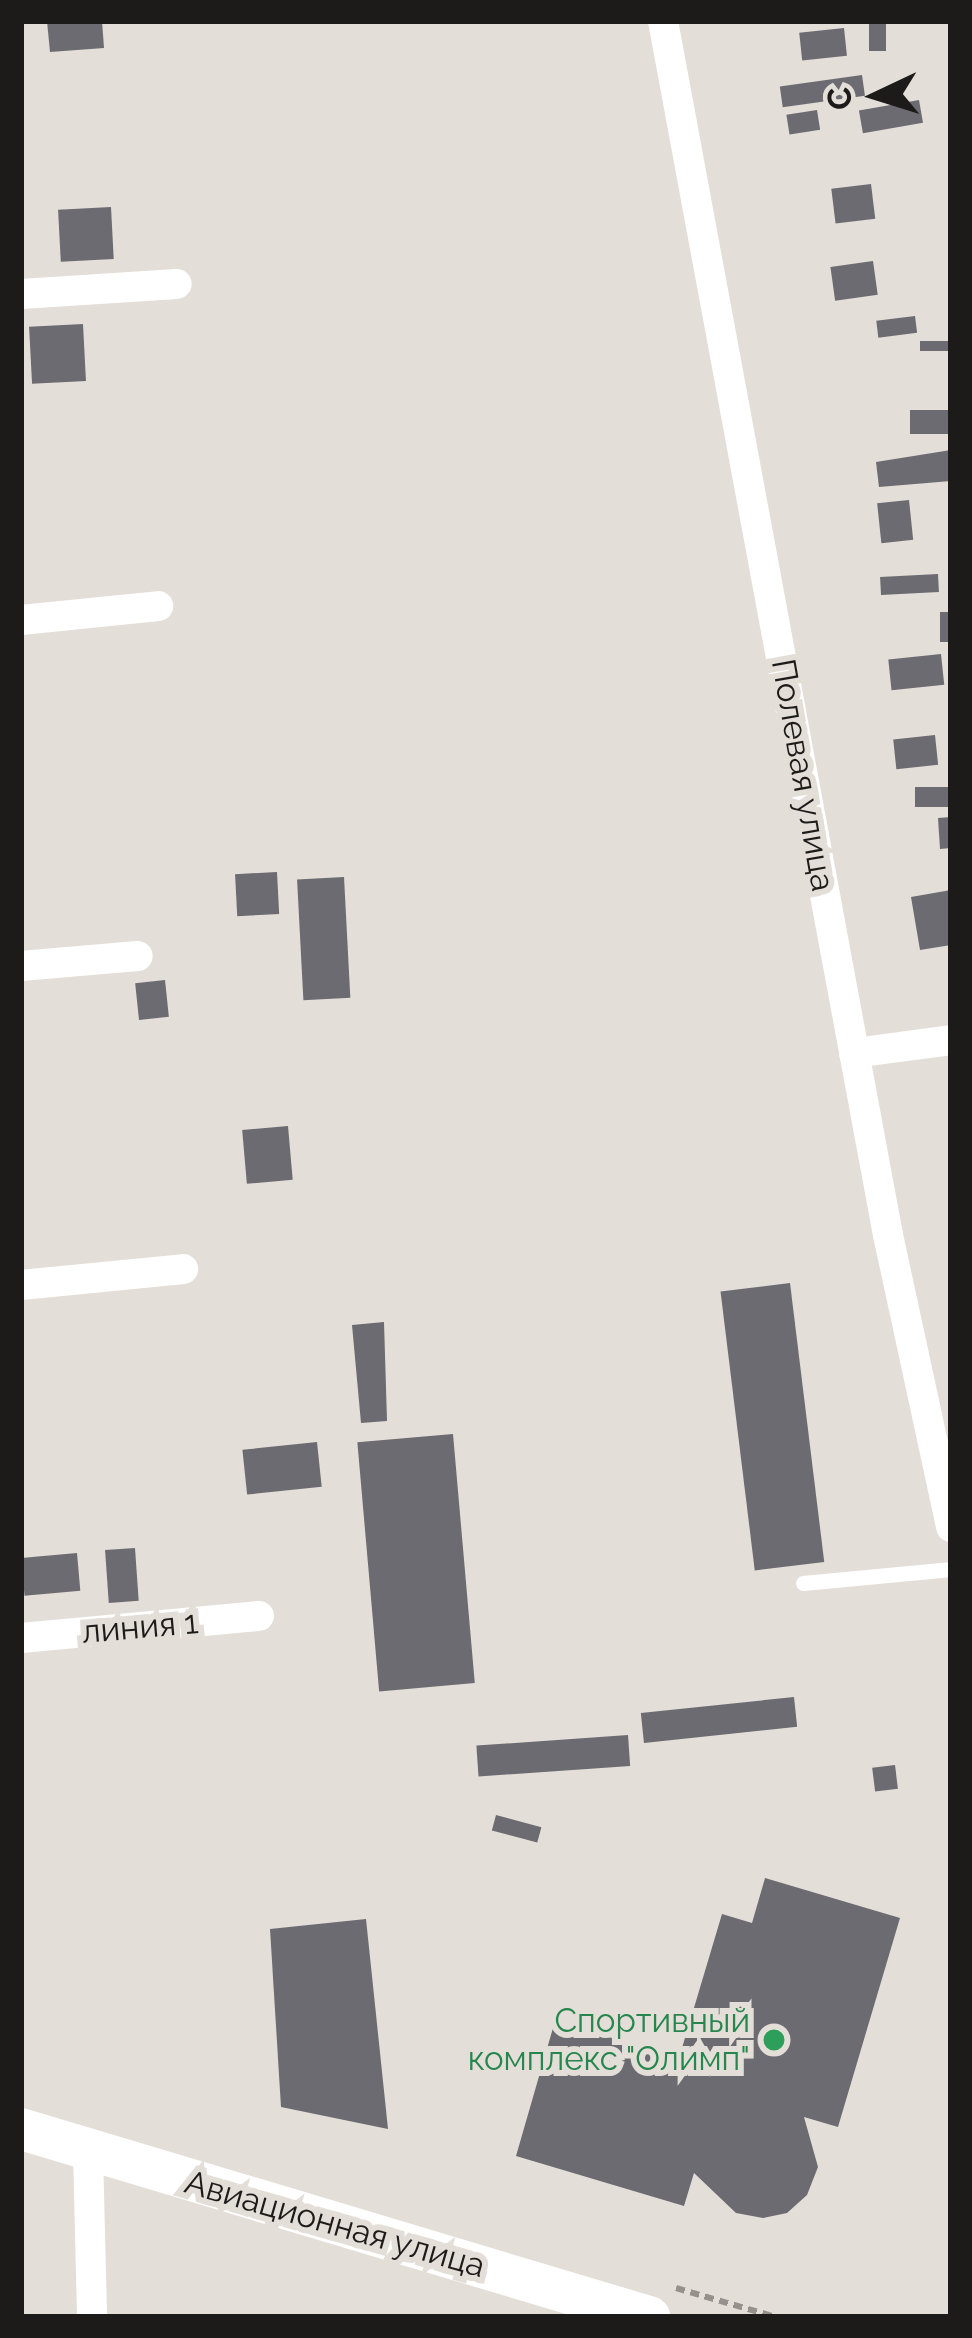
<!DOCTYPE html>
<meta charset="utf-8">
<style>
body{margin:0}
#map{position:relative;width:972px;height:2338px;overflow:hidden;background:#e4ded8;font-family:Raleway,sans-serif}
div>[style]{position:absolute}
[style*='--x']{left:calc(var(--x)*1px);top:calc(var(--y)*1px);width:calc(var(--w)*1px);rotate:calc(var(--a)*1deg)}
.building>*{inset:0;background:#6b6b71;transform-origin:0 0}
.path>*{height:6px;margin-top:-3px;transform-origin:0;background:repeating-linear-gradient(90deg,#95918c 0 9px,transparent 0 15px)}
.lane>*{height:15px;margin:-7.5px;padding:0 7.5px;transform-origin:7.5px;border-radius:7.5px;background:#fff}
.street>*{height:30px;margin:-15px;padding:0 15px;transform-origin:15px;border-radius:15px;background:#fff}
.secondary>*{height:42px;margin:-21px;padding:0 21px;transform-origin:21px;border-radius:21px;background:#fff}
.dots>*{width:33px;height:33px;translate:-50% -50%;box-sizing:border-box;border:6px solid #e4ded8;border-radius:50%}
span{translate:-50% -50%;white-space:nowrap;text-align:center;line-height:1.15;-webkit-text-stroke:12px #e4ded8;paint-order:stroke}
.street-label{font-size:33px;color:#1d1b19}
.leisure-label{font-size:33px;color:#27864d}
.right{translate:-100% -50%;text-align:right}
.frame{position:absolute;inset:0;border:24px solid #1d1b19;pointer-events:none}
.north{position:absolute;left:816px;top:36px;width:120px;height:120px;-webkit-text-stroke:9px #e4ded8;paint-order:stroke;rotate:266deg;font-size:33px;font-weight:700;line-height:48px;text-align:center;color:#1d1b19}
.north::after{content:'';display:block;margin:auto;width:42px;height:54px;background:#1d1b19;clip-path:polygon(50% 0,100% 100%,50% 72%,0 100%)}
</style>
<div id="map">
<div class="building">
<i style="clip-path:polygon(47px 21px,102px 21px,104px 48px,50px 52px)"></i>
<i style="left:869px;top:21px;width:17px;height:30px"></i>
<i style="left:844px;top:28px;width:28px;height:45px;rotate:84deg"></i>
<i style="left:862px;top:75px;width:21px;height:83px;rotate:82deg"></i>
<i style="left:919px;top:100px;width:23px;height:61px;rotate:80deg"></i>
<i style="left:817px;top:110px;width:20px;height:31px;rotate:81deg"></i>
<i style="left:871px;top:184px;width:35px;height:40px;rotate:83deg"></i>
<i style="left:111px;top:207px;width:52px;height:53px;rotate:87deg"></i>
<i style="left:873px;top:261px;width:34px;height:43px;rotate:82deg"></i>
<i style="left:915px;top:316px;width:17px;height:39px;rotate:83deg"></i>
<i style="left:83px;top:324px;width:57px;height:54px;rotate:87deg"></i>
<i style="left:951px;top:341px;width:10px;height:31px;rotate:90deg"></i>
<i style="left:951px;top:410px;width:24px;height:41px;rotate:90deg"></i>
<i style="clip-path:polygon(951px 450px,951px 481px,879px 487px,876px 462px)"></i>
<i style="left:909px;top:500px;width:40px;height:32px;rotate:84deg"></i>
<i style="left:938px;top:574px;width:18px;height:58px;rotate:87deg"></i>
<i style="left:951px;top:612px;width:30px;height:11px;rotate:90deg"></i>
<i style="left:941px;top:654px;width:31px;height:53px;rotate:84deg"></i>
<i style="left:935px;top:735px;width:30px;height:42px;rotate:84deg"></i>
<i style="left:951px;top:787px;width:20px;height:36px;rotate:90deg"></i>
<i style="clip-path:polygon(951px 817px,951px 848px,940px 849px,938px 818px)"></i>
<i style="left:277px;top:872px;width:42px;height:42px;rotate:87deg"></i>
<i style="left:344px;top:877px;width:121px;height:47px;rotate:87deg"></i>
<i style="clip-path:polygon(951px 890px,951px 945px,920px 950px,911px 897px)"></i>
<i style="left:165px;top:980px;width:37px;height:30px;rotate:84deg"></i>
<i style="left:288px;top:1126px;width:54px;height:46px;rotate:85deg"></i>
<i style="left:790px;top:1283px;width:281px;height:70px;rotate:83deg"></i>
<i style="clip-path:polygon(384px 1322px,387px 1421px,361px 1423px,352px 1325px)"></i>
<i style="left:453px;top:1434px;width:250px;height:96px;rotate:85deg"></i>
<i style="left:317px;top:1442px;width:45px;height:75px;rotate:84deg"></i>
<i style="left:135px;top:1548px;width:53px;height:30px;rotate:86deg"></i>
<i style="left:77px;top:1553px;width:38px;height:56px;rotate:85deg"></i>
<i style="left:794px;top:1697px;width:30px;height:154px;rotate:84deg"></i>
<i style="left:628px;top:1735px;width:31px;height:152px;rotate:86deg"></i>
<i style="left:895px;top:1765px;width:24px;height:23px;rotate:83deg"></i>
<i style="left:496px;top:1815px;width:47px;height:16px;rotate:15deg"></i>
<i style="clip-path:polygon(765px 1878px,900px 1918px,838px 2127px,804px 2117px,818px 2167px,807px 2195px,787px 2213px,763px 2218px,736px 2213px,694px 2173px,684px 2206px,516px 2156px,555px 2021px,679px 2058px,722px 1914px,752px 1923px)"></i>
<i style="clip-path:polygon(366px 1919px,388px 2129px,281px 2107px,270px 1929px)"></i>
</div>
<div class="path">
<i style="--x:676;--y:2288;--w:104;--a:16.2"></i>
</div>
<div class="lane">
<i style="--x:803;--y:1583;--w:149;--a:-5.4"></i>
</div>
<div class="street">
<i style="--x:663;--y:21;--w:1235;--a:79.5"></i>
<i style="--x:888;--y:1235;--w:299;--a:77.8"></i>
<i style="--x:21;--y:294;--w:156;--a:-3.7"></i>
<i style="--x:21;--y:620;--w:138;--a:-5.8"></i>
<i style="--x:21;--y:966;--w:117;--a:-4.9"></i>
<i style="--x:854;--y:1053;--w:98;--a:-7.6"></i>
<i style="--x:21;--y:1285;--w:163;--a:-5.6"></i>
<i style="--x:21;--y:1638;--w:239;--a:-5.3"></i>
<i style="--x:88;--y:2151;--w:166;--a:88.6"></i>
</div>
<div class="secondary">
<i style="--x:21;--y:2129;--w:656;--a:16.67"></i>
</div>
<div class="dots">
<i style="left:774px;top:2040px;background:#2e9e5b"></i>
</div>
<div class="street-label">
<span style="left:803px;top:775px;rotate:80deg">Полевая улица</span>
<span style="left:140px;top:1627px;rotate:-5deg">линия 1</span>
<span style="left:335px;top:2224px;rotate:16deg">Авиационная улица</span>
</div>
<div class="leisure-label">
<span class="right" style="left:750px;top:2040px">Спортивный<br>комплекс "Олимп"</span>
</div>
<div class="frame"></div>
<div class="north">С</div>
</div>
